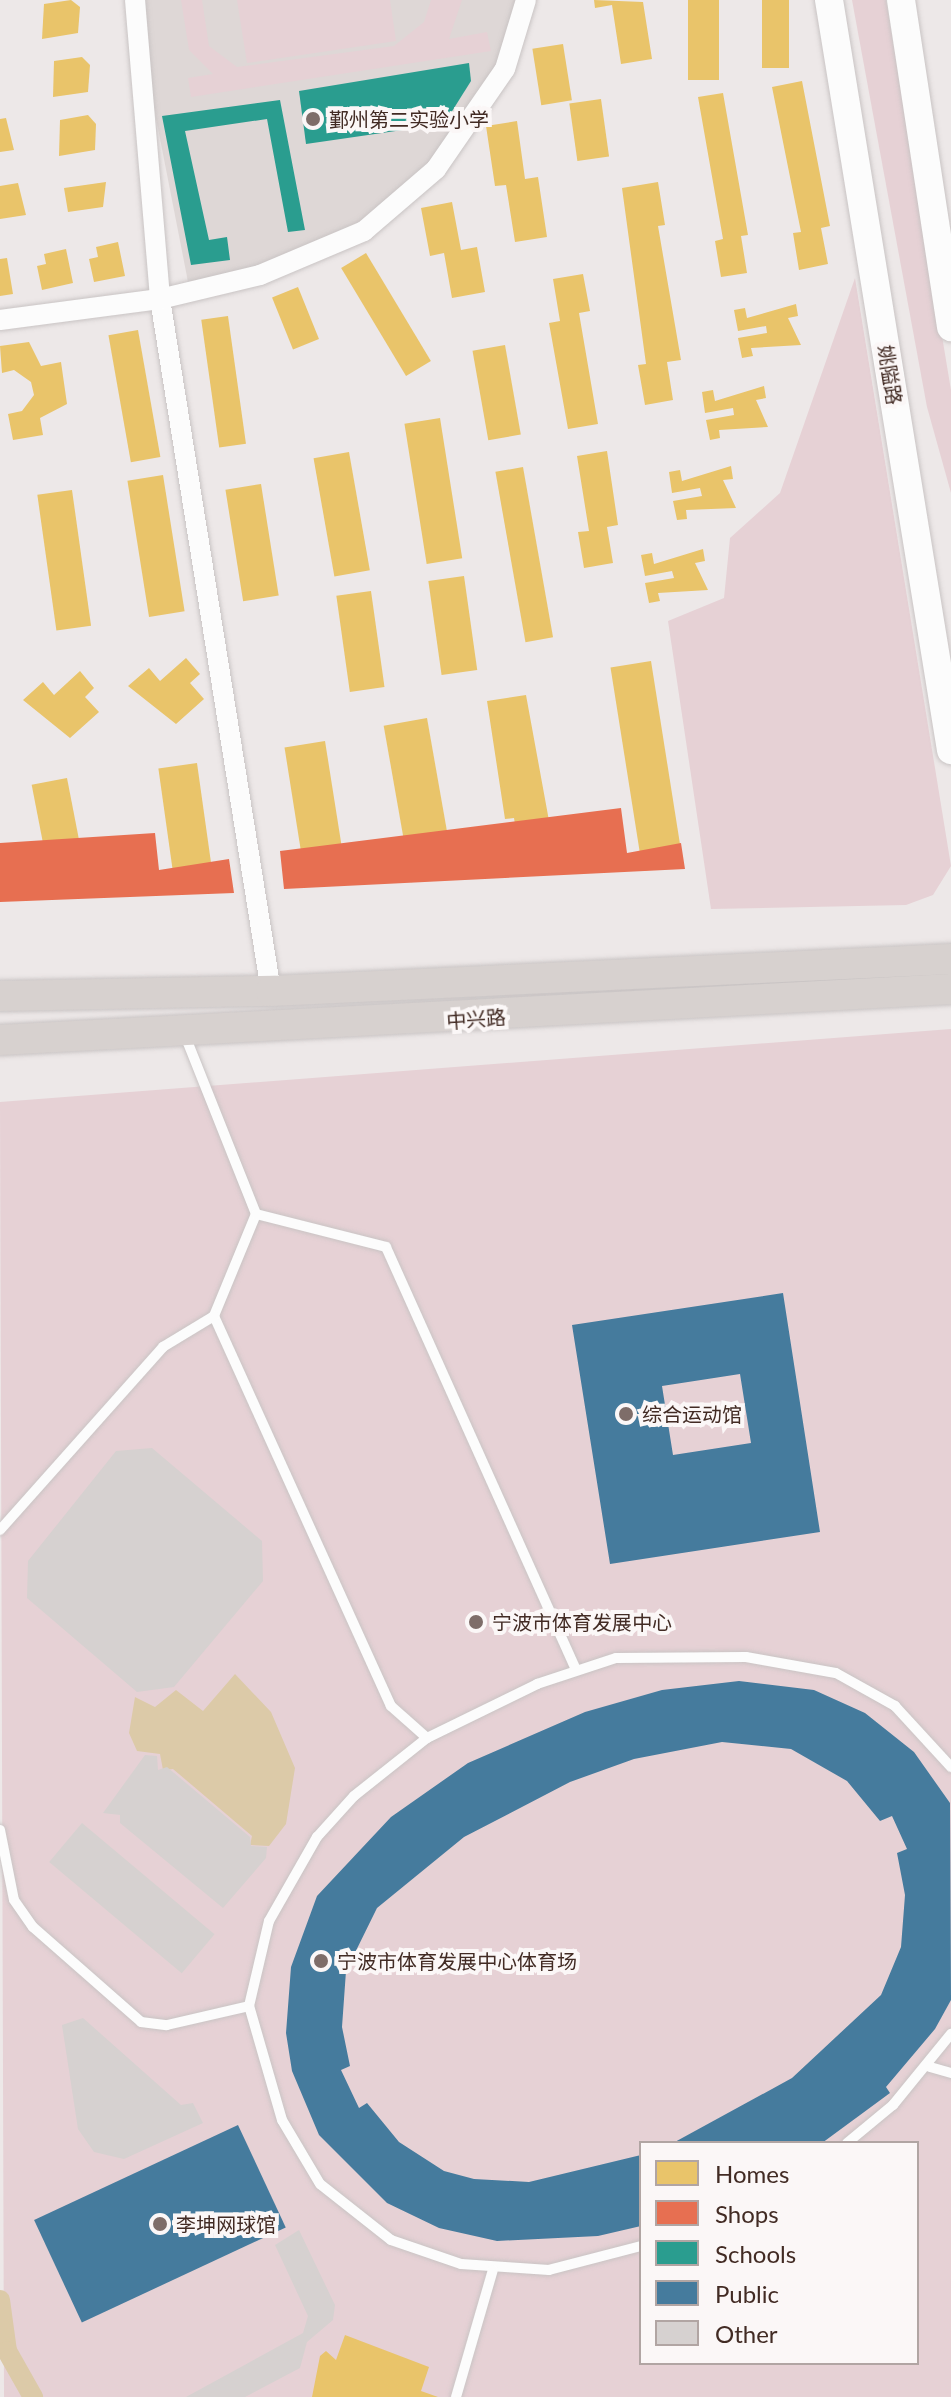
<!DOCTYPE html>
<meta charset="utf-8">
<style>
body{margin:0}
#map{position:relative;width:951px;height:2397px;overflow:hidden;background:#ede8e8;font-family:Lato,"Noto Sans SC",sans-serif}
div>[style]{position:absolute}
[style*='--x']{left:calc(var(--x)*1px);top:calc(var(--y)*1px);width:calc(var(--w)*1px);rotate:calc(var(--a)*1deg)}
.built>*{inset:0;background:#ded7d6}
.green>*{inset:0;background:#e6d1d5}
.water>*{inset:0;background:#dccaa8}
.homes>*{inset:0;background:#e9c46a;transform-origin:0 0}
.shops>*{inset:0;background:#e76f51}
.schools>*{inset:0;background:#2a9d8f}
.public>*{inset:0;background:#457b9d;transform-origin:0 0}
.canal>*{height:20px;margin:-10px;padding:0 10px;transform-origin:10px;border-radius:10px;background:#dccaa8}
.building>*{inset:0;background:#d6d1d0;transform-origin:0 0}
.roads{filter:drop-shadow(0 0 2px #c9c4c4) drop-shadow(0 0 2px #c9c4c4)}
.service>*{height:10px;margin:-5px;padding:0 5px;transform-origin:5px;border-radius:5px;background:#fcfcfc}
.minor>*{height:20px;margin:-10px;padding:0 10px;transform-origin:10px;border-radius:10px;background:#fcfcfc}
.secondary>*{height:28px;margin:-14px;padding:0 14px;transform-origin:14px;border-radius:14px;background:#fcfcfc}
.primary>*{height:30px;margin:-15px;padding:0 15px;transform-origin:15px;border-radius:15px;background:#d7d1cf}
.dots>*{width:22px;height:22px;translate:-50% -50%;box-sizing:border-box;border:4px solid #fbf7f7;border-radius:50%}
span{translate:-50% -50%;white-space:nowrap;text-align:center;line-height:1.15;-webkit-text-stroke:8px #fbf7f7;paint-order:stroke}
.poi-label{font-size:20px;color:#422b24}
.left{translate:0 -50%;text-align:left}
.street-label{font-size:20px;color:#422b24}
.legend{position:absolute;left:639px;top:2141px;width:280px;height:224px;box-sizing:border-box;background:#fbf7f7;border:2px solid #b1a5a3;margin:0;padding:10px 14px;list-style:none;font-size:24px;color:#422b24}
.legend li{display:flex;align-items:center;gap:16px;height:40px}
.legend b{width:40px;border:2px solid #b1a5a3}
</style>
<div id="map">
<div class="built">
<i style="clip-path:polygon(146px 0,515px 0,511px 49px,436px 169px,364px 231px,190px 292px,145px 62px)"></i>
</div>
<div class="green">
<i style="clip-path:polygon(181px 0,202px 0,209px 46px,237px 67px,394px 46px,424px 22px,431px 0,462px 0,449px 39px,487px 32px,491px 51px,191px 97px,188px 78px,213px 74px,189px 50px)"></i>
<i style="clip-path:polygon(237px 0,390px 0,396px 41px,247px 63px)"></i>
<i style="clip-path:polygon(852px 0,886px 0,951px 390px,951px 493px,927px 407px)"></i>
<i style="clip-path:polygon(855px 278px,951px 866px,933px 895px,906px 905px,711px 909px,668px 621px,724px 598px,730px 538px,780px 493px)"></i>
<i style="clip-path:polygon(evenodd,951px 1029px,951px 2397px,4px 2397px,0 1102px,951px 1029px,641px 2143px,917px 2143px,917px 2363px,641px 2363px,641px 2143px)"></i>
</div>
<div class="water">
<i style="clip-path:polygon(235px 1674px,271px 1712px,295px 1768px,286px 1824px,269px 1846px,250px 1845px,252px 1836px,173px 1769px,163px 1770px,160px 1754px,137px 1751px,129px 1733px,135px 1697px,155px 1707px,176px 1690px,203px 1711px)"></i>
</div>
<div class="homes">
<i style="clip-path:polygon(71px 0,80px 7px,78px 33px,42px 39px,44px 4px)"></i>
<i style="clip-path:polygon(594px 0,643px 2px,652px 59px,621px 64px,612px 5px,595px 8px)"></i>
<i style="left:688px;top:0;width:31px;height:80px"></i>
<i style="left:762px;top:0;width:27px;height:68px"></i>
<i style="left:563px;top:44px;width:57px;height:31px;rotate:81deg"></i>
<i style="clip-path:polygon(82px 57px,90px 65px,88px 92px,53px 97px,54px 61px)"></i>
<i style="clip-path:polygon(802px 81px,830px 226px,821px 228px,828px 264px,799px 270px,793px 233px,801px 232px,772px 87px)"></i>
<i style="clip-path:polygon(723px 93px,748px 235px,741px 236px,747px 273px,721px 277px,715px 241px,723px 239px,698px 97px)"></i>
<i style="left:601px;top:99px;width:58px;height:32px;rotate:82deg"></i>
<i style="clip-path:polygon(88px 115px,96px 124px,95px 150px,59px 156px,60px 120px)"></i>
<i style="clip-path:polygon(6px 118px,14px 150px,0 152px,0 119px)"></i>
<i style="clip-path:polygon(517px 121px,525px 179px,538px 177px,547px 237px,515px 242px,506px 185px,495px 186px,486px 126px)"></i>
<i style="clip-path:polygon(106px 182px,103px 207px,68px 212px,64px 188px)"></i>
<i style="clip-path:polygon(658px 182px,665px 225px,658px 226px,681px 360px,667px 362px,673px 400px,645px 405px,638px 365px,646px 364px,622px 188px)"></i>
<i style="clip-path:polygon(18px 183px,26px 215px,0 219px,0 186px)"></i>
<i style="clip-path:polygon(452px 202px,461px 250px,477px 247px,485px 292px,452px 298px,444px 253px,430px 256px,421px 208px)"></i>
<i style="clip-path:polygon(118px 242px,125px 276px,94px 282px,89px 259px,98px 257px,96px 247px)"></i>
<i style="clip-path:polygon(66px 249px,73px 283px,42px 290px,37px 266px,46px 264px,44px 254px)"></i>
<i style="left:366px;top:253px;width:126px;height:29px;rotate:59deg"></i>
<i style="clip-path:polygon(7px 258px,13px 294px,0 296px,0 259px)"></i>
<i style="clip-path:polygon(583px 274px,590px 311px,579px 313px,598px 424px,568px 429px,549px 323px,560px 321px,553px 279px)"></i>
<i style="left:298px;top:287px;width:56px;height:28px;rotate:68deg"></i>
<i style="clip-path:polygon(796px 304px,798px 316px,788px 318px,801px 345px,751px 348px,753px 356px,742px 358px,738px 338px,767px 333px,766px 326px,738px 331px,734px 310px,745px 308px,747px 318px)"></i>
<i style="left:228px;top:316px;width:129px;height:27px;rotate:82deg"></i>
<i style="left:138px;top:330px;width:129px;height:30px;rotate:80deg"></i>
<i style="clip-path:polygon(29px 342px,41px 366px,61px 362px,67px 404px,40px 418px,43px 435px,13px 440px,8px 414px,22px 411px,34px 395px,31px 382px,14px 370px,2px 373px,0 346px)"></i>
<i style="left:505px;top:345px;width:91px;height:33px;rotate:80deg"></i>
<i style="clip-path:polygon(764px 386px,766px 398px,756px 400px,768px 427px,719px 430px,720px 438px,710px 440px,706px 420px,734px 415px,733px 408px,705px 413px,702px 392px,713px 390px,715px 401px)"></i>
<i style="left:440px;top:418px;width:142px;height:36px;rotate:81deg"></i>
<i style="clip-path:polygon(607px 451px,618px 525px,607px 527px,613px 563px,584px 568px,578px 532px,589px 531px,577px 456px)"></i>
<i style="left:349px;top:452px;width:120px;height:36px;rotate:80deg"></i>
<i style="clip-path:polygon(731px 466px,733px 479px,723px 480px,736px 508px,686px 510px,687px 519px,677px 520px,673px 501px,702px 496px,700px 488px,672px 493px,669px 472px,680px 470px,682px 481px)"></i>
<i style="left:523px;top:467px;width:173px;height:28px;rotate:80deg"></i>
<i style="left:163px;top:475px;width:138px;height:36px;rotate:81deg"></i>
<i style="left:261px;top:484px;width:113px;height:36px;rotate:81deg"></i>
<i style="left:72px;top:490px;width:137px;height:35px;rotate:82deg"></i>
<i style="clip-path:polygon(703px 549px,705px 561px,695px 563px,708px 590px,658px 593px,660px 601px,649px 603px,645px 583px,674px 578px,672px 571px,645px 576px,641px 555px,652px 553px,654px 564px)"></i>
<i style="left:464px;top:576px;width:95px;height:36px;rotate:82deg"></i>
<i style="left:371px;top:591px;width:97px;height:35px;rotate:82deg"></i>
<i style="clip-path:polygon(186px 658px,200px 674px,190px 683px,204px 699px,176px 724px,128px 686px,149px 668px,160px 681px)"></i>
<i style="left:651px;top:661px;width:206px;height:41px;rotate:81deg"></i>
<i style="clip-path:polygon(80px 671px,94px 688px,85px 697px,99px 712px,70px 738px,23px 700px,43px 682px,54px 695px)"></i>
<i style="clip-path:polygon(526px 695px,558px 870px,523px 875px,514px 818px,505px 819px,487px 701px)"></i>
<i style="left:427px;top:718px;width:159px;height:44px;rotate:80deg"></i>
<i style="left:325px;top:741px;width:139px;height:41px;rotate:81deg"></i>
<i style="left:197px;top:763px;width:123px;height:39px;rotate:82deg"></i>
<i style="left:67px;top:778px;width:114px;height:36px;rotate:79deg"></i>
<i style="clip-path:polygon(345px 2335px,429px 2367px,421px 2391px,438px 2397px,312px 2397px,320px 2356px,326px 2351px,336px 2360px)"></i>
</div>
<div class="shops">
<i style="clip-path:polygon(621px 808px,627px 853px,681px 843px,685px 869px,284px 889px,280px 851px)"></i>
<i style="clip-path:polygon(155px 833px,159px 870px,229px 859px,234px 893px,0 902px,0 843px)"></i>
</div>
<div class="schools">
<i style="clip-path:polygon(469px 63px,471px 81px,444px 124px,306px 144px,299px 91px)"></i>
<i style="clip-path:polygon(280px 100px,305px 230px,288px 232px,267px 119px,185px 131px,209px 240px,227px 237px,230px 260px,191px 265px,162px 116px)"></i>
</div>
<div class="public">
<i style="clip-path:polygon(evenodd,783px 1293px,820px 1532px,610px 1564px,572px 1325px,783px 1293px,740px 1374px,751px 1443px,673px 1455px,662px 1386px,740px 1374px)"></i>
<i style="clip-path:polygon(739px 1681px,814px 1690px,865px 1713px,914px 1752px,950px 1803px,951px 2000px,935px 2029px,886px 2087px,890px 2093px,822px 2143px,673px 2143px,792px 2078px,881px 1995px,901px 1947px,905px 1895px,897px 1853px,907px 1849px,892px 1816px,880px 1821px,847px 1781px,791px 1749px,722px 1742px,634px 1759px,570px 1782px,464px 1837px,377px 1908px,346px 1971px,342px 2027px,350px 2066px,341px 2070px,359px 2108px,367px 2103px,399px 2142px,444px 2171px,474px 2179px,529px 2182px,641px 2155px,641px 2226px,598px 2236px,497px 2241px,439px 2228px,387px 2203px,319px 2135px,292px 2071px,286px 2033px,291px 1967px,317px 1896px,391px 1817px,468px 1763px,585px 1712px,662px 1690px)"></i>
<i style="left:238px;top:2125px;width:113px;height:225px;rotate:65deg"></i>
</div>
<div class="canal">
<i style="--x:0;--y:2300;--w:51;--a:82.2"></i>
<i style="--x:7;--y:2351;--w:53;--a:60.5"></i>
</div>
<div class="building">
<i style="clip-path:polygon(152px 1448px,262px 1541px,263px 1581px,174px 1687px,137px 1692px,27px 1598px,28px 1561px,116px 1451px)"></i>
<i style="clip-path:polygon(145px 1755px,157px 1756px,158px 1770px,167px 1767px,250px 1837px,251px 1846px,267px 1847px,266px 1858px,223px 1908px,120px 1823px,120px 1815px,103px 1813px)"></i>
<i style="left:82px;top:1823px;width:173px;height:51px;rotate:40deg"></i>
<i style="clip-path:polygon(83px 2018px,181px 2105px,193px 2103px,203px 2123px,124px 2159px,94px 2152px,78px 2129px,62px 2025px)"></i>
<i style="clip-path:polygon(299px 2230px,335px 2305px,333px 2320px,307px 2342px,300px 2368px,245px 2397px,186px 2397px,303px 2333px,308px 2316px,275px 2245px)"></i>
</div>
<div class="roads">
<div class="service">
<i style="--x:184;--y:1033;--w:195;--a:68.3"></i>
<i style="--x:256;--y:1214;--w:110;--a:112.4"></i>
<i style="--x:214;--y:1316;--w:428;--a:65.6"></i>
<i style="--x:391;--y:1706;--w:48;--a:41.6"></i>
<i style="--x:256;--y:1214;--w:134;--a:14.2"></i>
<i style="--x:386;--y:1247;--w:461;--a:65.8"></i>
<i style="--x:0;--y:1530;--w:245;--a:-48.3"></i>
<i style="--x:163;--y:1347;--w:60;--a:-31.3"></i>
<i style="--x:0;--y:1830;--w:71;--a:78.7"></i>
<i style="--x:14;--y:1900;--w:33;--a:55"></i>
<i style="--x:33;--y:1927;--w:144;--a:41.3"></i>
<i style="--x:141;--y:2022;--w:26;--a:7"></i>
<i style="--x:167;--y:2025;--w:84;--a:-13"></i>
<i style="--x:930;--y:2067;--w:22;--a:16"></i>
<i style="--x:847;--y:2143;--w:60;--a:-39.6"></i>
<i style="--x:893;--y:2105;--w:92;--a:-50.8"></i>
<i style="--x:641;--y:2246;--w:95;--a:165.4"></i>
<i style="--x:549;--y:2270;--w:88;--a:-176.1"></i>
<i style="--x:461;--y:2264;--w:74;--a:-161.1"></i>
<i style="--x:391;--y:2240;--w:90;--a:-141.7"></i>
<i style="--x:320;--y:2184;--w:74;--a:-120.7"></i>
<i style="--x:282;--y:2120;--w:119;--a:-106.1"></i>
<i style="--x:249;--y:2006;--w:87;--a:-76.8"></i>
<i style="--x:269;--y:1921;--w:97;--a:-60.3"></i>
<i style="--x:317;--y:1837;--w:55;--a:-47.9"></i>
<i style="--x:354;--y:1796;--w:93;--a:-38.5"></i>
<i style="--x:427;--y:1738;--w:123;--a:-26.1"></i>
<i style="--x:537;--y:1684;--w:83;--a:-18.2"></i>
<i style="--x:616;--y:1658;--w:130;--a:-0.4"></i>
<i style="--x:746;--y:1657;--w:91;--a:10.1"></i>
<i style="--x:836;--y:1673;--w:68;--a:29.2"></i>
<i style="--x:895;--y:1706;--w:83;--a:47.4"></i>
<i style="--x:456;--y:2397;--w:132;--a:-73.8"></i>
</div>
<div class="minor">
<i style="--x:135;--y:0;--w:300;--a:85.2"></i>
<i style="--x:160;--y:299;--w:701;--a:80.89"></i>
<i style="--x:0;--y:320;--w:161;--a:-7.5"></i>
<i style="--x:160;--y:299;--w:103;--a:-13.5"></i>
<i style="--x:260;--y:275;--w:113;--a:-22.9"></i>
<i style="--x:364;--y:231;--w:95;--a:-40.7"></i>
<i style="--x:436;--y:169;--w:121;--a:-55.4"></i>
<i style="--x:505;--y:69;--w:72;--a:-73.1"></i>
</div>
<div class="secondary">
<i style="--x:829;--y:0;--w:760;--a:80.76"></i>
<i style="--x:901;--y:0;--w:331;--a:81.3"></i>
</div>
<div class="primary">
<i style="--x:0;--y:996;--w:271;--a:-1.1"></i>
<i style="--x:271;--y:991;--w:681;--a:-2.69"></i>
<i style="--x:0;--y:1040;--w:952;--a:-3.07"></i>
</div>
</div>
<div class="dots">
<i style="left:313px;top:119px;background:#7e6d69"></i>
<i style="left:626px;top:1414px;background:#7e6d69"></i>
<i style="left:476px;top:1622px;background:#7e6d69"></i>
<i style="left:321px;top:1961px;background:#7e6d69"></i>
<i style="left:160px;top:2224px;background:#7e6d69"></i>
</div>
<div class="poi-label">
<span class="left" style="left:329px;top:119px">鄞州第二实验小学</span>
<span class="left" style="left:642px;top:1414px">综合运动馆</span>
<span class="left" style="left:492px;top:1622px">宁波市体育发展中心</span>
<span class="left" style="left:337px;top:1961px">宁波市体育发展中心体育场</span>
<span class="left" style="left:176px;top:2224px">李坤网球馆</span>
</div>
<div class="street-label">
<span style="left:890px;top:375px;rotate:81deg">姚隘路</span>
<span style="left:476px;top:1019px;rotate:-4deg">中兴路</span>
</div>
<ul class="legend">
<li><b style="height:22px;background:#e9c46a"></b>Homes</li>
<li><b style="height:22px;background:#e76f51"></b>Shops</li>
<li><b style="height:22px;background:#2a9d8f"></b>Schools</li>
<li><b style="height:22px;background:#457b9d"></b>Public</li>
<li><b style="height:22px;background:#d6d1d0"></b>Other</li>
</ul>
</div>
